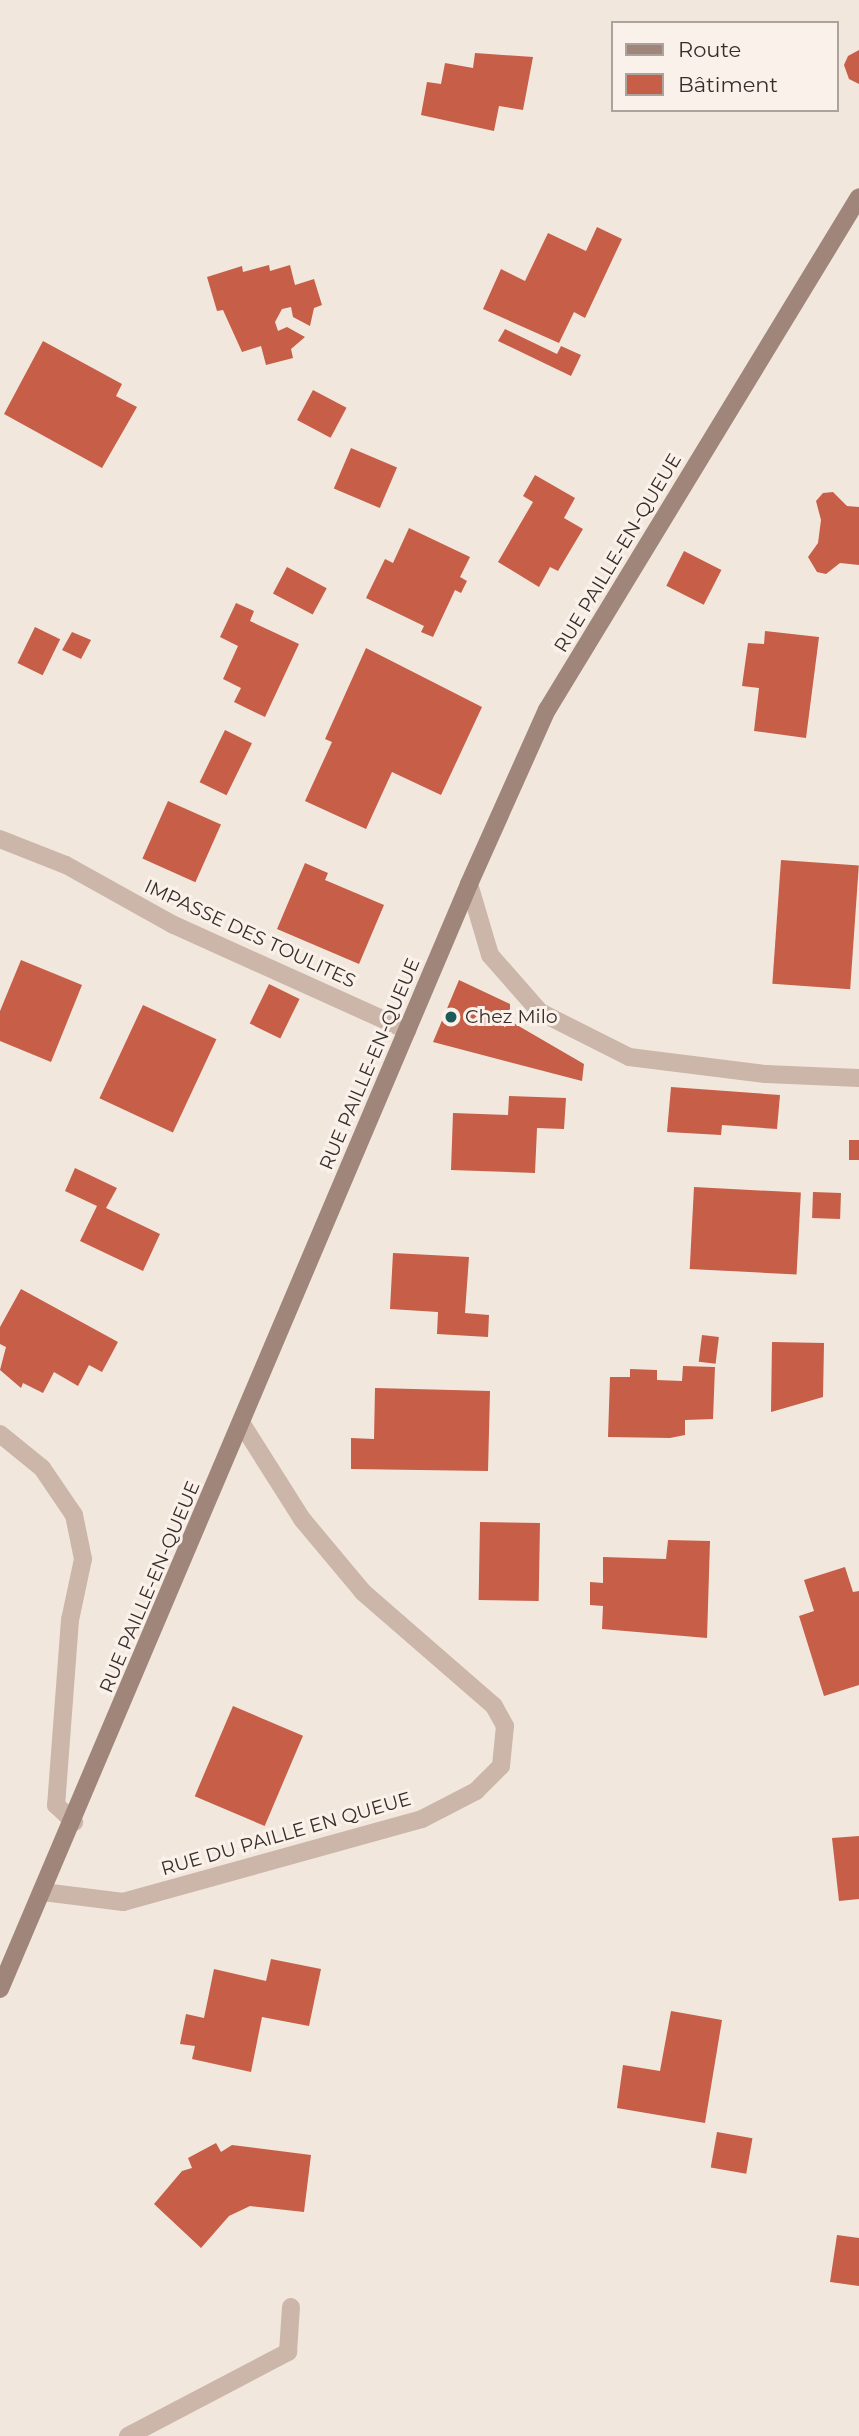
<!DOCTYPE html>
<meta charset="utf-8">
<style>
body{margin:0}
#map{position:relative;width:859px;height:2436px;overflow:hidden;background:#f2e7dd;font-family:Montserrat,sans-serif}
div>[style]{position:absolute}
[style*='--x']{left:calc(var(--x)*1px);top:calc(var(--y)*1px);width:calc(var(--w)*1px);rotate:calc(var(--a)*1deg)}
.building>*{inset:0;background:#c65e48;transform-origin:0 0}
.service>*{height:18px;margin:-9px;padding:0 9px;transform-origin:9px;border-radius:9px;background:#cbb6a9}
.minor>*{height:18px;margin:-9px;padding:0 9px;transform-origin:9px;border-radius:9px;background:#cbb6a9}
.secondary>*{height:18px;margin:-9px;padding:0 9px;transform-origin:9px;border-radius:9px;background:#9f857a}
.dots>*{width:19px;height:19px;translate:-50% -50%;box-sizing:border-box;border:4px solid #faf1ea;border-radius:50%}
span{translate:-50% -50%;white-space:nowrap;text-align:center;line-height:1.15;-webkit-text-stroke:6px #faf1ea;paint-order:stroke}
.street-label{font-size:19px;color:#382d29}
.poi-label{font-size:19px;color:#382d29}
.left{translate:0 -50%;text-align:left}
.legend{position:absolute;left:611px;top:21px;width:228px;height:91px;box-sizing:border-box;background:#faf1ea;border:2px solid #aca39d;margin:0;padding:9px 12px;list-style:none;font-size:21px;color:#382d29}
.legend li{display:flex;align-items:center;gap:14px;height:35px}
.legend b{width:35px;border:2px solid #aca39d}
</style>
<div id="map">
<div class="building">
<i style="clip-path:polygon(859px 50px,859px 84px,849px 79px,844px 65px,848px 56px)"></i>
<i style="clip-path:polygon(475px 53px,533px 57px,523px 110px,499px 106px,494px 131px,421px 115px,427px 82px,441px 84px,445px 63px,473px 68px)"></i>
<i style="clip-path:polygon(597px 227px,622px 239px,585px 318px,574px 312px,559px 343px,483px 309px,501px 269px,525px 281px,548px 233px,586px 251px)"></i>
<i style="clip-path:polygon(269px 265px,270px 271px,290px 265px,295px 285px,314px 279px,322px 305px,314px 308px,310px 326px,293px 317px,291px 307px,282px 309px,275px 322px,278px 331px,287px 327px,305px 337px,291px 349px,293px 358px,266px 365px,261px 346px,242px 352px,223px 310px,217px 311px,207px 277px,242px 266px,243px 272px)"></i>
<i style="clip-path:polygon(505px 329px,557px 354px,561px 346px,581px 355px,571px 376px,498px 341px)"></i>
<i style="clip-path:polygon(43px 341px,122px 384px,116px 396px,137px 407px,102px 468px,4px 414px)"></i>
<i style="left:313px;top:390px;width:38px;height:34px;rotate:28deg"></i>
<i style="left:351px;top:448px;width:50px;height:44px;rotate:23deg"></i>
<i style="clip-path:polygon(535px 475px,575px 498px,564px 518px,583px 529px,558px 571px,550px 567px,539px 587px,498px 562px,533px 502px,523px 496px)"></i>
<i style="clip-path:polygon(833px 492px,847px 506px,859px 507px,859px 565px,840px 563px,826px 574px,817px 572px,808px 557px,818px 543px,821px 520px,816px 501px,823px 493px)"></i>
<i style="clip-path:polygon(409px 528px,470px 557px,460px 577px,467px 581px,461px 593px,455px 590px,433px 637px,421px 632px,424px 626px,366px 598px,385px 559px,393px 563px)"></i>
<i style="left:684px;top:551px;width:42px;height:39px;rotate:27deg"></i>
<i style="left:287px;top:567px;width:45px;height:30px;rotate:28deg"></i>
<i style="clip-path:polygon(236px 603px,254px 611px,250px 621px,299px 644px,265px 717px,234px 702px,241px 688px,223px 679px,238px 646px,220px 637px)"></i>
<i style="left:35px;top:627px;width:28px;height:40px;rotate:26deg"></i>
<i style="clip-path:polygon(765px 631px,819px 637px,806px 738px,754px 731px,759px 688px,742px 686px,748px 643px,764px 644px)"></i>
<i style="clip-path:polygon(72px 632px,91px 640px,81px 659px,62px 650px)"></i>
<i style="clip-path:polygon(366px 648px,482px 707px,441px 795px,392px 772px,366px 829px,305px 801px,332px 742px,325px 739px)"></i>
<i style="left:225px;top:730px;width:30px;height:58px;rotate:26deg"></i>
<i style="left:168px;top:801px;width:58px;height:63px;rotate:24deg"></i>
<i style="left:781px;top:860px;width:78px;height:124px;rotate:4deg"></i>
<i style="clip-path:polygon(305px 863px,328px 873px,325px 880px,384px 905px,359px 964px,277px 929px)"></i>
<i style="clip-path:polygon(21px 960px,82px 985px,51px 1062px,0 1041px,0 1011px)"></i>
<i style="clip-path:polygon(459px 980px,510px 1004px,510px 1021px,584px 1064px,582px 1081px,433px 1042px)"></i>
<i style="left:269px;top:984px;width:34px;height:44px;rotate:26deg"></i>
<i style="left:143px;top:1005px;width:81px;height:103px;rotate:25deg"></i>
<i style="clip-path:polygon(671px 1087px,780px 1095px,777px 1129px,722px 1125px,721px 1135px,667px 1132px)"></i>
<i style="clip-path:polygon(509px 1096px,566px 1098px,564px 1129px,537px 1128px,535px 1173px,451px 1170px,453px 1113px,508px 1115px)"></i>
<i style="left:849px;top:1140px;width:10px;height:20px"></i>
<i style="clip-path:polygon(75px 1168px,117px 1188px,106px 1208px,160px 1234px,143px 1271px,80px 1241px,97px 1206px,65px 1191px)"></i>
<i style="left:694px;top:1187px;width:107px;height:82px;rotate:3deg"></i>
<i style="left:813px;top:1192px;width:28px;height:26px;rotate:2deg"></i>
<i style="clip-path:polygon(393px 1253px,469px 1257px,465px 1313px,489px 1315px,488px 1337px,437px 1334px,438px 1312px,390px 1309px)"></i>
<i style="clip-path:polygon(21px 1289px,118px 1342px,102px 1372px,89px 1365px,78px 1386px,54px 1372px,43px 1393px,23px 1383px,21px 1388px,0 1370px,6px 1347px,0 1344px,0 1327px)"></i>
<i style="left:702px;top:1335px;width:17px;height:27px;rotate:7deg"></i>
<i style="clip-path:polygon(772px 1342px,824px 1343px,823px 1397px,771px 1412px)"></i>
<i style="clip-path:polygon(683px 1366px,715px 1367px,713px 1419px,685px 1420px,685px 1435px,670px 1438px,608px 1437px,610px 1377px,630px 1377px,630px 1369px,657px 1370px,657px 1380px,682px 1381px)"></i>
<i style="clip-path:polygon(375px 1388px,490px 1391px,488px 1471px,351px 1469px,351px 1438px,374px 1439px)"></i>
<i style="left:480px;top:1522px;width:60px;height:78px;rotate:1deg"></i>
<i style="clip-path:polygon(668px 1540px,710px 1541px,707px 1638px,602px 1629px,603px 1606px,590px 1605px,590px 1582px,603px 1583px,603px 1557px,666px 1559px)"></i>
<i style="clip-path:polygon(845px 1567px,853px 1592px,859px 1591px,859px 1685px,824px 1696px,799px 1616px,814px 1611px,804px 1580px)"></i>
<i style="left:233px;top:1706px;width:76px;height:98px;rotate:23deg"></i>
<i style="clip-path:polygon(859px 1836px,859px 1899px,839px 1901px,832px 1838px)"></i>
<i style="clip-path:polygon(271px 1959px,321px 1969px,309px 2026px,262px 2017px,251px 2072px,192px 2059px,195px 2046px,180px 2044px,186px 2014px,204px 2018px,214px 1969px,266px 1981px)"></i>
<i style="clip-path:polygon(671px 2011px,722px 2020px,705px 2123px,617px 2108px,623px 2065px,660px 2071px)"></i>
<i style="left:717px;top:2132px;width:36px;height:36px;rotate:10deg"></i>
<i style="clip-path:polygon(216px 2143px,221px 2152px,232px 2145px,311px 2155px,304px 2212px,250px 2206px,229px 2216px,201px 2248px,154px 2204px,182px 2171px,192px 2168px,188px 2158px)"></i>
<i style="clip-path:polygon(837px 2235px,859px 2238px,859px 2286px,830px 2282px)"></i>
</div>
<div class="service">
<i style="--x:128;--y:2436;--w:181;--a:-27.7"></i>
<i style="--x:288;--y:2352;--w:45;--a:-86.2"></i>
</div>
<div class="minor">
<i style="--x:0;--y:839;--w:71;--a:21.5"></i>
<i style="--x:66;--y:865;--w:124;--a:29.1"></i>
<i style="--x:174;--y:925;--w:256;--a:24.3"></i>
<i style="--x:469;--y:884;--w:74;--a:73.5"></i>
<i style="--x:490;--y:955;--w:76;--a:48.7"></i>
<i style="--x:540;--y:1012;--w:100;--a:26.8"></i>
<i style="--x:629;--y:1057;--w:138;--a:7.1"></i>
<i style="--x:766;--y:1074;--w:93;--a:2.5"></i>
<i style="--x:0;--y:1434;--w:54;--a:39"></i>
<i style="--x:42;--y:1468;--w:57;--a:55.8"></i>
<i style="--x:74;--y:1515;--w:45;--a:78.4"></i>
<i style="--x:83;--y:1559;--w:62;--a:102"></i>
<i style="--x:70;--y:1620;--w:186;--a:94.3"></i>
<i style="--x:56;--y:1805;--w:25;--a:43"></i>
<i style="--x:43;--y:1892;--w:81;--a:7.1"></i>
<i style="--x:123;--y:1902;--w:310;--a:-15.5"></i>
<i style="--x:422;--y:1819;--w:61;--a:-27.4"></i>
<i style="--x:476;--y:1791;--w:35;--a:-45"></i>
<i style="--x:501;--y:1766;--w:40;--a:-84.3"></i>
<i style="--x:505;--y:1726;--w:23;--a:-119"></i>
<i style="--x:494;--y:1706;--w:174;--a:-139"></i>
<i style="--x:363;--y:1592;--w:95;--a:-129.9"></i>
<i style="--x:302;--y:1519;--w:112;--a:-122.3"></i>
</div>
<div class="secondary">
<i style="--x:0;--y:1989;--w:1200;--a:-67"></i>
<i style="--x:469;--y:884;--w:191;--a:-65.9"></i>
<i style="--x:547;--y:710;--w:600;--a:-58.69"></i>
</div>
<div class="dots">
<i style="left:451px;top:1017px;background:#1e5a5a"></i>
</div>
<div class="street-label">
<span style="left:618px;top:553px;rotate:-59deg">RUE PAILLE-EN-QUEUE</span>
<span style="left:250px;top:934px;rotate:25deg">IMPASSE DES TOULITES</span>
<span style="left:370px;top:1064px;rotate:-67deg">RUE PAILLE-EN-QUEUE</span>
<span style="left:150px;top:1587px;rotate:-67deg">RUE PAILLE-EN-QUEUE</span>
<span style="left:286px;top:1834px;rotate:-16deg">RUE DU PAILLE EN QUEUE</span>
</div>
<div class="poi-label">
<span class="left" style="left:465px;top:1017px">Chez Milo</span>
</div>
<ul class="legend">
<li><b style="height:9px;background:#9f857a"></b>Route</li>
<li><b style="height:19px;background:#c65e48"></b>Bâtiment</li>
</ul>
</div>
